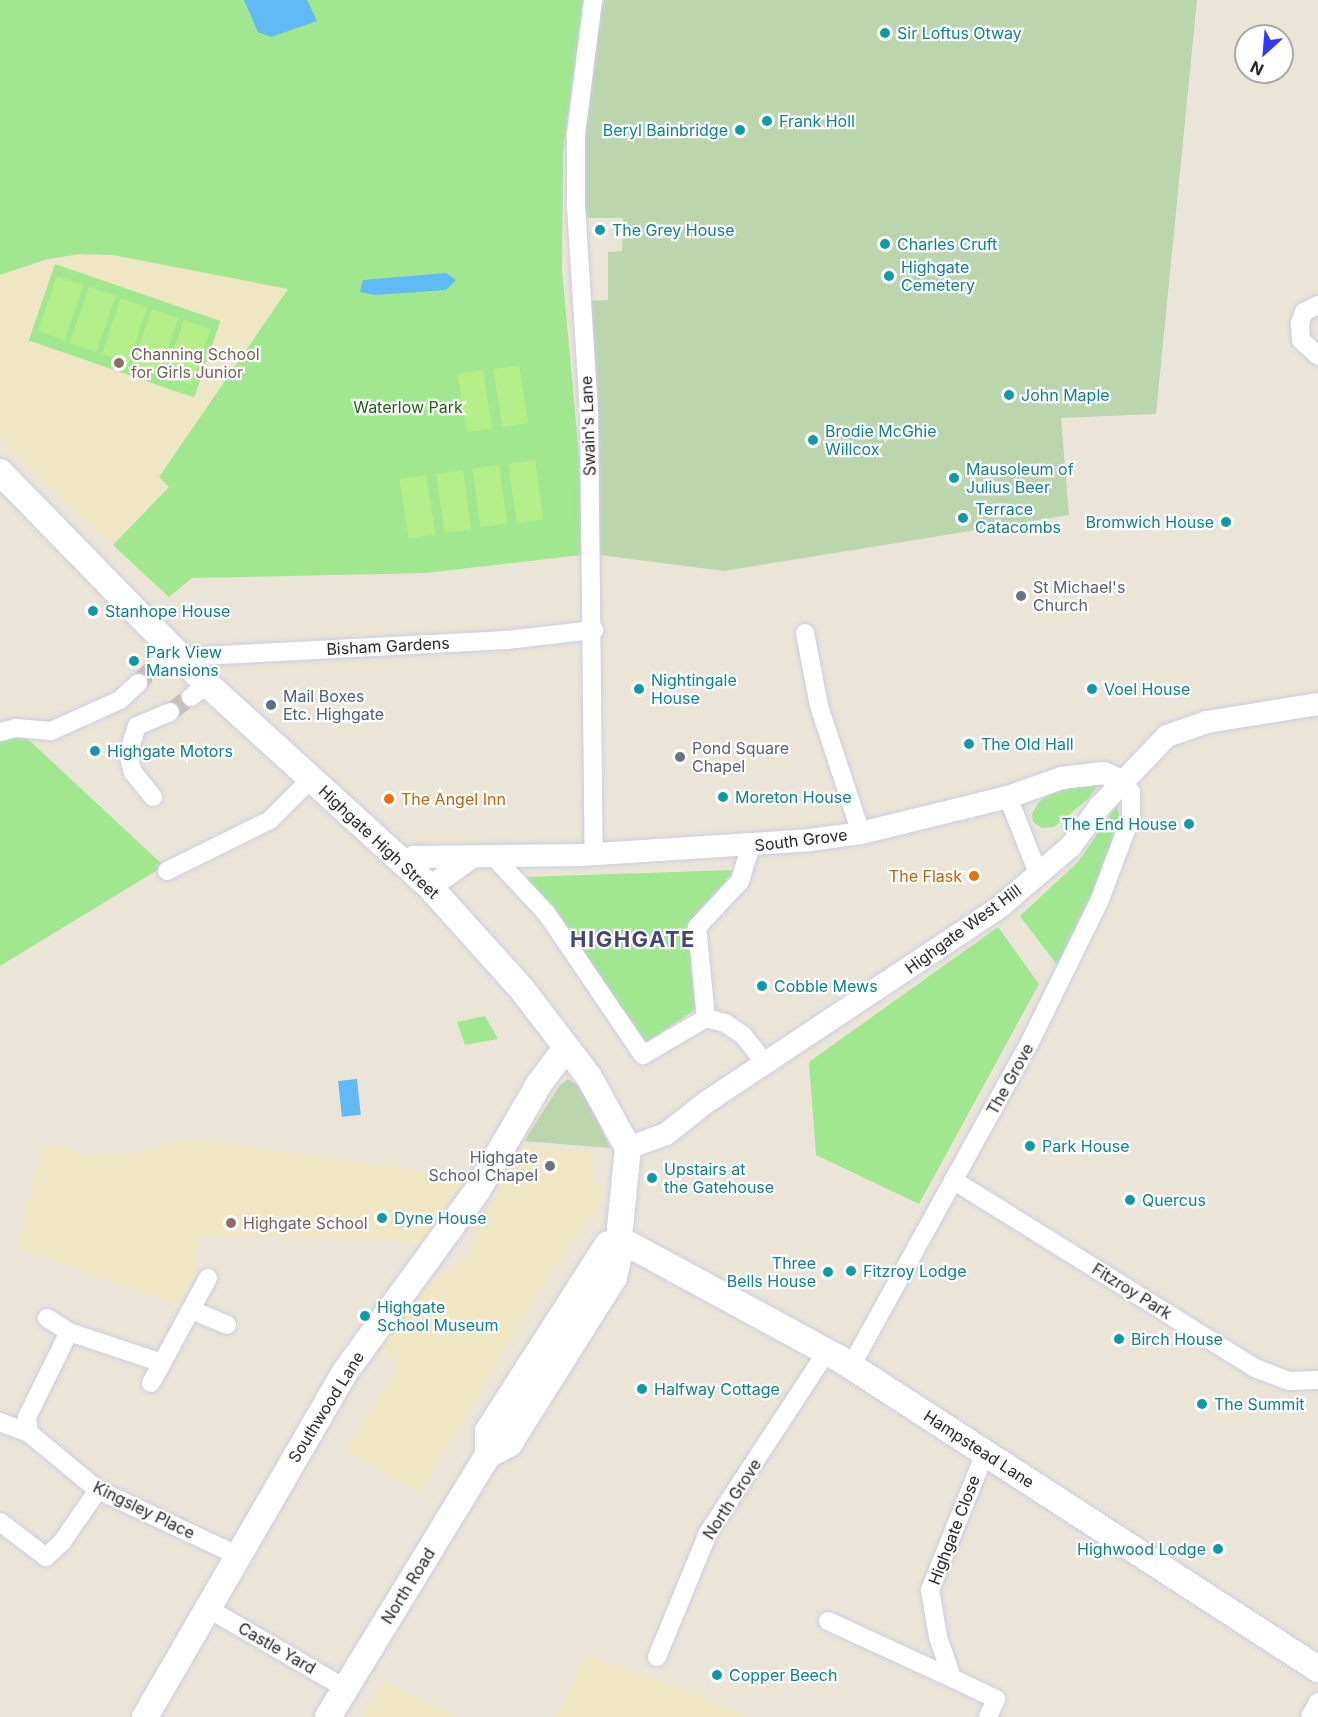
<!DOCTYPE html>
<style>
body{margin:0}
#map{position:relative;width:1318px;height:1717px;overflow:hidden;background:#ebe5d7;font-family:Inter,sans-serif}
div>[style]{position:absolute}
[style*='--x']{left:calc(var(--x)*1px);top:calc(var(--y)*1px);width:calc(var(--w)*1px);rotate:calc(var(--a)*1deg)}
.education>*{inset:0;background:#efe7c4}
.green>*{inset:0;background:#a0e78f;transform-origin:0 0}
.cemetery>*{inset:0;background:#bbd6ad}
.pitch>*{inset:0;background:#b5ef89;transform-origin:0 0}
.water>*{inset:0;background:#61b9f6;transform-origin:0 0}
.minor-tunnel>*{height:18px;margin-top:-9px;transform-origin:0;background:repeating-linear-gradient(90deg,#c4bfb4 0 18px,transparent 0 27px)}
.roads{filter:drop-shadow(0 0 2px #cccde2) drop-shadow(0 0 2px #cccde2)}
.minor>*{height:18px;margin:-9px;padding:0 9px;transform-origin:9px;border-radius:9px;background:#fff}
.tertiary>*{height:22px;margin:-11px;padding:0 11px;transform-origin:11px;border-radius:11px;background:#fff}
.secondary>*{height:26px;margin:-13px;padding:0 13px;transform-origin:13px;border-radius:13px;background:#fff}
.dots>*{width:16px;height:16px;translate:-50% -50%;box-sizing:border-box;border:3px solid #fff;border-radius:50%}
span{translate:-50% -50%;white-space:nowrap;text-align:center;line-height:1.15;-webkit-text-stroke:4.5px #fff;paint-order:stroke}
.culture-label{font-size:16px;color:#0d838f}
.left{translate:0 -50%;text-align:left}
.right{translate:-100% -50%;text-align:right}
.education-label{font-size:16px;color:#785e54}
.park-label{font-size:16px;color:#196714}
.street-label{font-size:16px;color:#272727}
.worship-label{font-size:16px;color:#5b616d}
.service-label{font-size:16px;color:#4e5e75}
.food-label{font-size:16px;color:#c56008}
.district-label{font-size:22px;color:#45477a;font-weight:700;letter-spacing:1.5px}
.north{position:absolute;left:1234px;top:24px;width:60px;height:60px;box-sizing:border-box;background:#fff;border:2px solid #a9a9a9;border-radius:50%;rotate:206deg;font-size:16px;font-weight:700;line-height:24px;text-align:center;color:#272727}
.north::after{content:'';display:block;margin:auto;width:21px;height:27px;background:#3039ff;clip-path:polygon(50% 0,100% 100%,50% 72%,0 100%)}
</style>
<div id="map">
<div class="education">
<i style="clip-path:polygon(80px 254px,159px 263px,288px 289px,159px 477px,169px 487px,113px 545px,30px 469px,0 437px,0 275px)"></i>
<i style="clip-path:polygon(191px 1139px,413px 1170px,465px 1185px,424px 1246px,387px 1239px,199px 1235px,196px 1269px,180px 1305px,17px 1248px,42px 1147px,66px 1147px,86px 1156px,133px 1153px)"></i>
<i style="clip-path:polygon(522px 1146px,592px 1152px,593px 1181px,609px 1191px,542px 1287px,420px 1493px,346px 1450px,400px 1364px,380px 1349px,421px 1293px,439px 1275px,469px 1255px,503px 1177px)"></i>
<i style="clip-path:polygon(587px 1654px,675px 1687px,750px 1717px,556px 1717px)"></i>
<i style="clip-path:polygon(384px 1681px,443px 1710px,461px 1717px,362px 1717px)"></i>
</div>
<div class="green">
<i style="clip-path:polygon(0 0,584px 0,563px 152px,562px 269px,581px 478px,581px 555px,426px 573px,192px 578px,169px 597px,144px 574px,113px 545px,169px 487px,159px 477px,288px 289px,113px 255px,80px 254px,48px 259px,0 275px)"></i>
<i style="left:55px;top:264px;width:175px;height:81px;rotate:19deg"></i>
<i style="clip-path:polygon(16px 728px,164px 866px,0 966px,0 732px)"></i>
<i style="clip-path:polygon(1099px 784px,1089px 798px,1054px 827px,1042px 828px,1033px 822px,1032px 814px,1038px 803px,1053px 789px)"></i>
<i style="clip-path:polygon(1117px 805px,1120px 819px,1092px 893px,1057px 965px,1020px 916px,1078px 862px)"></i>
<i style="clip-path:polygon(734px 870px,691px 925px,699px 1007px,644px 1044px,524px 877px)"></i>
<i style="clip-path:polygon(998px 927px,1039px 984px,919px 1204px,816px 1155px,809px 1062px)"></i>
<i style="clip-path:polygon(485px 1016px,498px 1039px,465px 1045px,457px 1022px)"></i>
</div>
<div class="cemetery">
<i style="clip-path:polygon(604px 0,1197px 0,1156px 414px,1061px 418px,1069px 515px,724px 571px,600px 555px,588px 301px,608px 300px,608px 252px,622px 251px,623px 218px,582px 218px,583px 132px,590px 64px)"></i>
<i style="clip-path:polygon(568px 1079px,585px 1090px,610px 1148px,524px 1141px,560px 1085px)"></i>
</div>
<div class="pitch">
<i style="left:57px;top:276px;width:28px;height:58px;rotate:19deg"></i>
<i style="left:89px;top:287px;width:28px;height:59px;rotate:19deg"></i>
<i style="left:121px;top:298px;width:28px;height:59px;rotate:19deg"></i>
<i style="left:152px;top:309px;width:28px;height:59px;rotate:19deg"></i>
<i style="left:184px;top:320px;width:28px;height:59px;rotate:19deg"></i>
<i style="left:519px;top:365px;width:59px;height:26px;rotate:81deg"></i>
<i style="left:483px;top:370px;width:59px;height:26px;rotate:81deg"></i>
<i style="left:535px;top:460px;width:60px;height:27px;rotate:82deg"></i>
<i style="left:499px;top:465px;width:59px;height:27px;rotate:82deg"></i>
<i style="left:463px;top:470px;width:60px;height:27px;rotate:82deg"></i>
<i style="left:426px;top:475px;width:60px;height:27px;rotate:81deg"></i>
</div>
<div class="water">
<i style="clip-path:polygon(244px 0,307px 0,317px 21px,271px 37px,258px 32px)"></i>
<i style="clip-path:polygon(446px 273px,456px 280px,446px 290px,375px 295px,360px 292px,363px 280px)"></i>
<i style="left:357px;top:1079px;width:36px;height:19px;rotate:84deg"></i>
</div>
<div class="minor-tunnel">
<i style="--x:138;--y:683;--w:28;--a:-44"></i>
<i style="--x:170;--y:712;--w:26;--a:-36"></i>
</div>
<div class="roads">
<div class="minor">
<i style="--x:593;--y:0;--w:135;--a:97.2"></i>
<i style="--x:576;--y:134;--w:72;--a:90"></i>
<i style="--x:576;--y:206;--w:204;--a:86.4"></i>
<i style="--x:589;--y:410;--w:444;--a:89.4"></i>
<i style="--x:1318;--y:305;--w:16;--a:153"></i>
<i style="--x:1304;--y:312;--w:12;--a:110"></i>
<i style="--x:1300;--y:323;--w:17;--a:87"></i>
<i style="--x:1301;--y:340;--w:23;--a:43"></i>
<i style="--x:805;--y:633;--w:74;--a:79.1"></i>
<i style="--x:819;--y:706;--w:134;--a:71.7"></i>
<i style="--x:182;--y:657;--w:325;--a:-3"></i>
<i style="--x:507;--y:640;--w:88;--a:-6.6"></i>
<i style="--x:158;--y:664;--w:23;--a:-45"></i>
<i style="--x:191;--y:697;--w:21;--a:-39"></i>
<i style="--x:0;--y:732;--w:16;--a:-14"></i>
<i style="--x:16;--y:728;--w:35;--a:5"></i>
<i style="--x:51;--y:731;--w:76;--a:-24.2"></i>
<i style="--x:120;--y:700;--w:25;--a:-43"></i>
<i style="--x:153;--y:797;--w:32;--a:-129"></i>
<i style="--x:133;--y:772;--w:18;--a:-106"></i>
<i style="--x:128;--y:755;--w:30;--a:-73"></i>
<i style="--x:137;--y:726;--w:36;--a:-23"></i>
<i style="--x:1008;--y:797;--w:82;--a:68.5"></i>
<i style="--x:495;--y:858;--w:76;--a:47.1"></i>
<i style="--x:547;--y:914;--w:171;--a:55.8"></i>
<i style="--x:643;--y:1055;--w:73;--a:-30.4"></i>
<i style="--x:706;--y:1018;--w:91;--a:-95.6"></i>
<i style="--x:697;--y:927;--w:63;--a:-46.9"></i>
<i style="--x:740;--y:881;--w:37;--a:-73"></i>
<i style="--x:167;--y:871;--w:115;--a:-26.3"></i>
<i style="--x:270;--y:820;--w:58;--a:-45"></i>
<i style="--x:706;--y:1018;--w:20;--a:15"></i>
<i style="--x:725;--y:1023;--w:22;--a:34"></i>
<i style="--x:743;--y:1035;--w:37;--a:52"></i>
<i style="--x:953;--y:1180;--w:356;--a:31.9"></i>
<i style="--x:1255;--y:1368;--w:36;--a:21"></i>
<i style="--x:1289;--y:1381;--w:29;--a:-2"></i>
<i style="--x:208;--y:1278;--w:97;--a:118.4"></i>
<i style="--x:162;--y:1363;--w:98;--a:-161.6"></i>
<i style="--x:69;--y:1332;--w:95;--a:116.3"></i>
<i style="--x:27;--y:1417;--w:16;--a:83"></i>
<i style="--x:29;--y:1433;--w:89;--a:39.6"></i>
<i style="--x:98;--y:1490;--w:153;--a:25.1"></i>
<i style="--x:192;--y:1310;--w:38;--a:23"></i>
<i style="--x:47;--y:1318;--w:26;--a:32"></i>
<i style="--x:851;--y:1366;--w:368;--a:-61.1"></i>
<i style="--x:1029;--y:1044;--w:158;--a:-63.8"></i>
<i style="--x:1099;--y:902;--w:91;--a:-69.4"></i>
<i style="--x:1131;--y:817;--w:25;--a:-90"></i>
<i style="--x:1131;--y:792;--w:14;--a:-129"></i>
<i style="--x:151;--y:1383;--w:23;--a:-61"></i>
<i style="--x:0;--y:1422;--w:31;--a:21"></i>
<i style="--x:985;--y:1453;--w:148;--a:111.9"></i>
<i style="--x:930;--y:1590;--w:48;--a:80.3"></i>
<i style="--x:938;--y:1637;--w:43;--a:71.1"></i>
<i style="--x:952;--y:1678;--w:49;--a:25.5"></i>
<i style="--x:996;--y:1699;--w:20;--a:114"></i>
<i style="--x:0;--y:1522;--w:58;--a:37.3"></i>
<i style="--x:46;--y:1557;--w:22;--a:-43"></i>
<i style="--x:62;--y:1542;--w:63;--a:-55.3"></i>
<i style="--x:209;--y:1609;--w:157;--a:30.2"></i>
<i style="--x:828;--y:1621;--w:136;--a:24.7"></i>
<i style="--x:657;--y:1657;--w:134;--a:-67.6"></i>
<i style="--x:708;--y:1533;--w:217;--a:-56.8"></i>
<i style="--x:1310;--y:1717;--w:17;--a:-62"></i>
</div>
<div class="tertiary">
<i style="--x:405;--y:863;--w:11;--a:-34"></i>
<i style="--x:414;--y:857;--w:167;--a:-0.7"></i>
<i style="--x:581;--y:855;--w:229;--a:-3.7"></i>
<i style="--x:810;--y:840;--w:51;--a:-7.8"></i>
<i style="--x:861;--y:833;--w:151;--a:-13.8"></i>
<i style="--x:1008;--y:797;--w:57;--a:-19.4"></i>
<i style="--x:1062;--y:778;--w:42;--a:-6.8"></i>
<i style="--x:1104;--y:773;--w:20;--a:24"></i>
<i style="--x:430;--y:887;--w:50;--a:-35.3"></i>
<i style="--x:628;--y:1148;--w:40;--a:-20.2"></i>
<i style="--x:666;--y:1134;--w:53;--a:-38.2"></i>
<i style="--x:708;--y:1101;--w:352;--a:-33.6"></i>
<i style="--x:1001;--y:906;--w:92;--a:-40.6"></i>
<i style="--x:1071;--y:846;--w:49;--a:-54.1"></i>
<i style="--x:1100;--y:806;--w:97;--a:-46.3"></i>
<i style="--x:1167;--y:736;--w:42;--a:-19.3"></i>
<i style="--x:1207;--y:722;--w:112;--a:-9.2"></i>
</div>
<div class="secondary">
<i style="--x:0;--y:472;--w:296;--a:45.7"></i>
<i style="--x:207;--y:684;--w:302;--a:42.3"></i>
<i style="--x:430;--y:887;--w:136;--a:48"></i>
<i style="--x:521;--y:988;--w:112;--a:52.6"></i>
<i style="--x:589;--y:1077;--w:81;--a:61.2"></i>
<i style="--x:628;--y:1148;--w:80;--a:95.7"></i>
<i style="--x:630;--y:1245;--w:239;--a:28.5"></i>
<i style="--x:840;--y:1359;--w:570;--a:32.96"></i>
<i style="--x:488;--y:1455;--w:24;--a:-28"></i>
<i style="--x:509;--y:1444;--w:197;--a:-57.8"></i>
<i style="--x:614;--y:1277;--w:26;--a:-77"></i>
<i style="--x:145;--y:1717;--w:399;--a:-59.9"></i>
<i style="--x:345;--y:1372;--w:224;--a:-53.9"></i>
<i style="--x:477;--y:1191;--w:124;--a:-59.9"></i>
<i style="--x:539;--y:1084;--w:45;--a:-53.1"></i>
<i style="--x:328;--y:1717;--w:307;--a:-58.6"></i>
<i style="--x:488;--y:1455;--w:24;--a:-90"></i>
<i style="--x:488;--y:1431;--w:222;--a:-57.3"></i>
</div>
</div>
<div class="dots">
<i style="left:885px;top:33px;background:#0f9aa8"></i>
<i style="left:767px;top:121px;background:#0f9aa8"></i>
<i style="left:740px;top:130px;background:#0f9aa8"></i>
<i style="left:600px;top:230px;background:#0f9aa8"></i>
<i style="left:885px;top:244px;background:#0f9aa8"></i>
<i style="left:889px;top:276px;background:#0f9aa8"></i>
<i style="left:119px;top:363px;background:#8d6e63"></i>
<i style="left:1009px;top:395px;background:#0f9aa8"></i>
<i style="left:813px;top:440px;background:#0f9aa8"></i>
<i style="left:954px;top:478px;background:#0f9aa8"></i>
<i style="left:963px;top:518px;background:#0f9aa8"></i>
<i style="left:1226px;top:522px;background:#0f9aa8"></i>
<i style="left:1021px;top:596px;background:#6b7280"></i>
<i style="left:93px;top:611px;background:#0f9aa8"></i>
<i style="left:134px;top:661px;background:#0f9aa8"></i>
<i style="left:639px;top:689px;background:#0f9aa8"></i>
<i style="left:1092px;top:689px;background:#0f9aa8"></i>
<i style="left:271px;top:705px;background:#5c6f8a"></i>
<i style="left:969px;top:744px;background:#0f9aa8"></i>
<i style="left:95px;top:751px;background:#0f9aa8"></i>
<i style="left:680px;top:757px;background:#6b7280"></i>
<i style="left:723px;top:797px;background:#0f9aa8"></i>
<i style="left:389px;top:799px;background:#e8710a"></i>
<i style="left:1189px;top:824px;background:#0f9aa8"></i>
<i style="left:974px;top:876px;background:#e8710a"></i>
<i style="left:762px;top:986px;background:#0f9aa8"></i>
<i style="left:1030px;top:1146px;background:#0f9aa8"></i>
<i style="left:550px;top:1166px;background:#6b7280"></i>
<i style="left:652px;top:1178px;background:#0f9aa8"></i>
<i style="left:1130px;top:1200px;background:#0f9aa8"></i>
<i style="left:382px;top:1218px;background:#0f9aa8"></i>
<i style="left:231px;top:1223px;background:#8d6e63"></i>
<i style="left:851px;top:1271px;background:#0f9aa8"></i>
<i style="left:828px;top:1272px;background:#0f9aa8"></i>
<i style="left:365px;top:1316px;background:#0f9aa8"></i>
<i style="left:1119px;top:1339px;background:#0f9aa8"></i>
<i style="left:642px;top:1389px;background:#0f9aa8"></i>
<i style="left:1202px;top:1404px;background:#0f9aa8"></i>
<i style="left:1218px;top:1549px;background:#0f9aa8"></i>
<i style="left:717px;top:1675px;background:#0f9aa8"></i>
</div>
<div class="culture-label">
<span class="left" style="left:897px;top:33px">Sir Loftus Otway</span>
<span class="left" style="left:779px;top:121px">Frank Holl</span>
<span class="right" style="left:728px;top:130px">Beryl Bainbridge</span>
<span class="left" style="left:612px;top:230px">The Grey House</span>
<span class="left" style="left:897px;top:244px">Charles Cruft</span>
<span class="left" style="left:901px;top:276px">Highgate<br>Cemetery</span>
<span class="left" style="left:1021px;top:395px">John Maple</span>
<span class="left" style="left:825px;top:440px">Brodie McGhie<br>Willcox</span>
<span class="left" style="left:966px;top:478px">Mausoleum of<br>Julius Beer</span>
<span class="left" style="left:975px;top:518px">Terrace<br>Catacombs</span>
<span class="right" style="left:1214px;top:522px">Bromwich House</span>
<span class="left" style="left:105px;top:611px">Stanhope House</span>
<span class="left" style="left:146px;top:661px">Park View<br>Mansions</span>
<span class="left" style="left:651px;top:689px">Nightingale<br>House</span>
<span class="left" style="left:1104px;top:689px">Voel House</span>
<span class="left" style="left:981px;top:744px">The Old Hall</span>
<span class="left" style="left:107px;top:751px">Highgate Motors</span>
<span class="left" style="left:735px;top:797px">Moreton House</span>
<span class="right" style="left:1177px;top:824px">The End House</span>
<span class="left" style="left:774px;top:986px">Cobble Mews</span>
<span class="left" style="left:1042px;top:1146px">Park House</span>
<span class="left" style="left:664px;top:1178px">Upstairs at<br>the Gatehouse</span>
<span class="left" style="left:1142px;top:1200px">Quercus</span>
<span class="left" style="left:394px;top:1218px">Dyne House</span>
<span class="right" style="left:816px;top:1272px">Three<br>Bells House</span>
<span class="left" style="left:863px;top:1271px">Fitzroy Lodge</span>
<span class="left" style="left:377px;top:1316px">Highgate<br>School Museum</span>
<span class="left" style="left:1131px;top:1339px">Birch House</span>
<span class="left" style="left:654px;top:1389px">Halfway Cottage</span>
<span class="left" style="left:1214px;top:1404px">The Summit</span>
<span class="right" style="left:1206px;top:1549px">Highwood Lodge</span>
<span class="left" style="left:729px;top:1675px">Copper Beech</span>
</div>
<div class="education-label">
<span class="left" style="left:131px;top:363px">Channing School<br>for Girls Junior</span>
<span class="left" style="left:243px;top:1223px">Highgate School</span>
</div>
<div class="park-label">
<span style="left:408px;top:407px">Waterlow Park</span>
</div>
<div class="street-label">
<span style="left:588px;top:426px;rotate:-92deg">Swain's Lane</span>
<span style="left:388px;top:646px;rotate:-3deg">Bisham Gardens</span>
<span style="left:801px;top:840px;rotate:-7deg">South Grove</span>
<span style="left:379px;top:842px;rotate:43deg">Highgate High Street</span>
<span style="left:963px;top:929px;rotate:-36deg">Highgate West Hill</span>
<span style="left:1010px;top:1079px;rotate:-61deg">The Grove</span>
<span style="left:1132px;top:1291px;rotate:32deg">Fitzroy Park</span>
<span style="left:326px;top:1407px;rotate:-58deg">Southwood Lane</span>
<span style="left:979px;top:1449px;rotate:33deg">Hampstead Lane</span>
<span style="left:732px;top:1499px;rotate:-57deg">North Grove</span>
<span style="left:144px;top:1510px;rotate:26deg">Kingsley Place</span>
<span style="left:954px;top:1530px;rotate:-69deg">Highgate Close</span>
<span style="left:408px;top:1586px;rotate:-58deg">North Road</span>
<span style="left:277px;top:1648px;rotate:30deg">Castle Yard</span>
</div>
<div class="worship-label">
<span class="left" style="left:1033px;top:596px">St Michael's<br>Church</span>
<span class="left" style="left:692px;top:757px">Pond Square<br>Chapel</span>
<span class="right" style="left:538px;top:1166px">Highgate<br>School Chapel</span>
</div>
<div class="service-label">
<span class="left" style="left:283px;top:705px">Mail Boxes<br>Etc. Highgate</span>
</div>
<div class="food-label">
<span class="left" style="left:401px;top:799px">The Angel Inn</span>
<span class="right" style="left:962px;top:876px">The Flask</span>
</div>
<div class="district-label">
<span style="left:633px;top:940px">HIGHGATE</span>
</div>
<div class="north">N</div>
</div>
